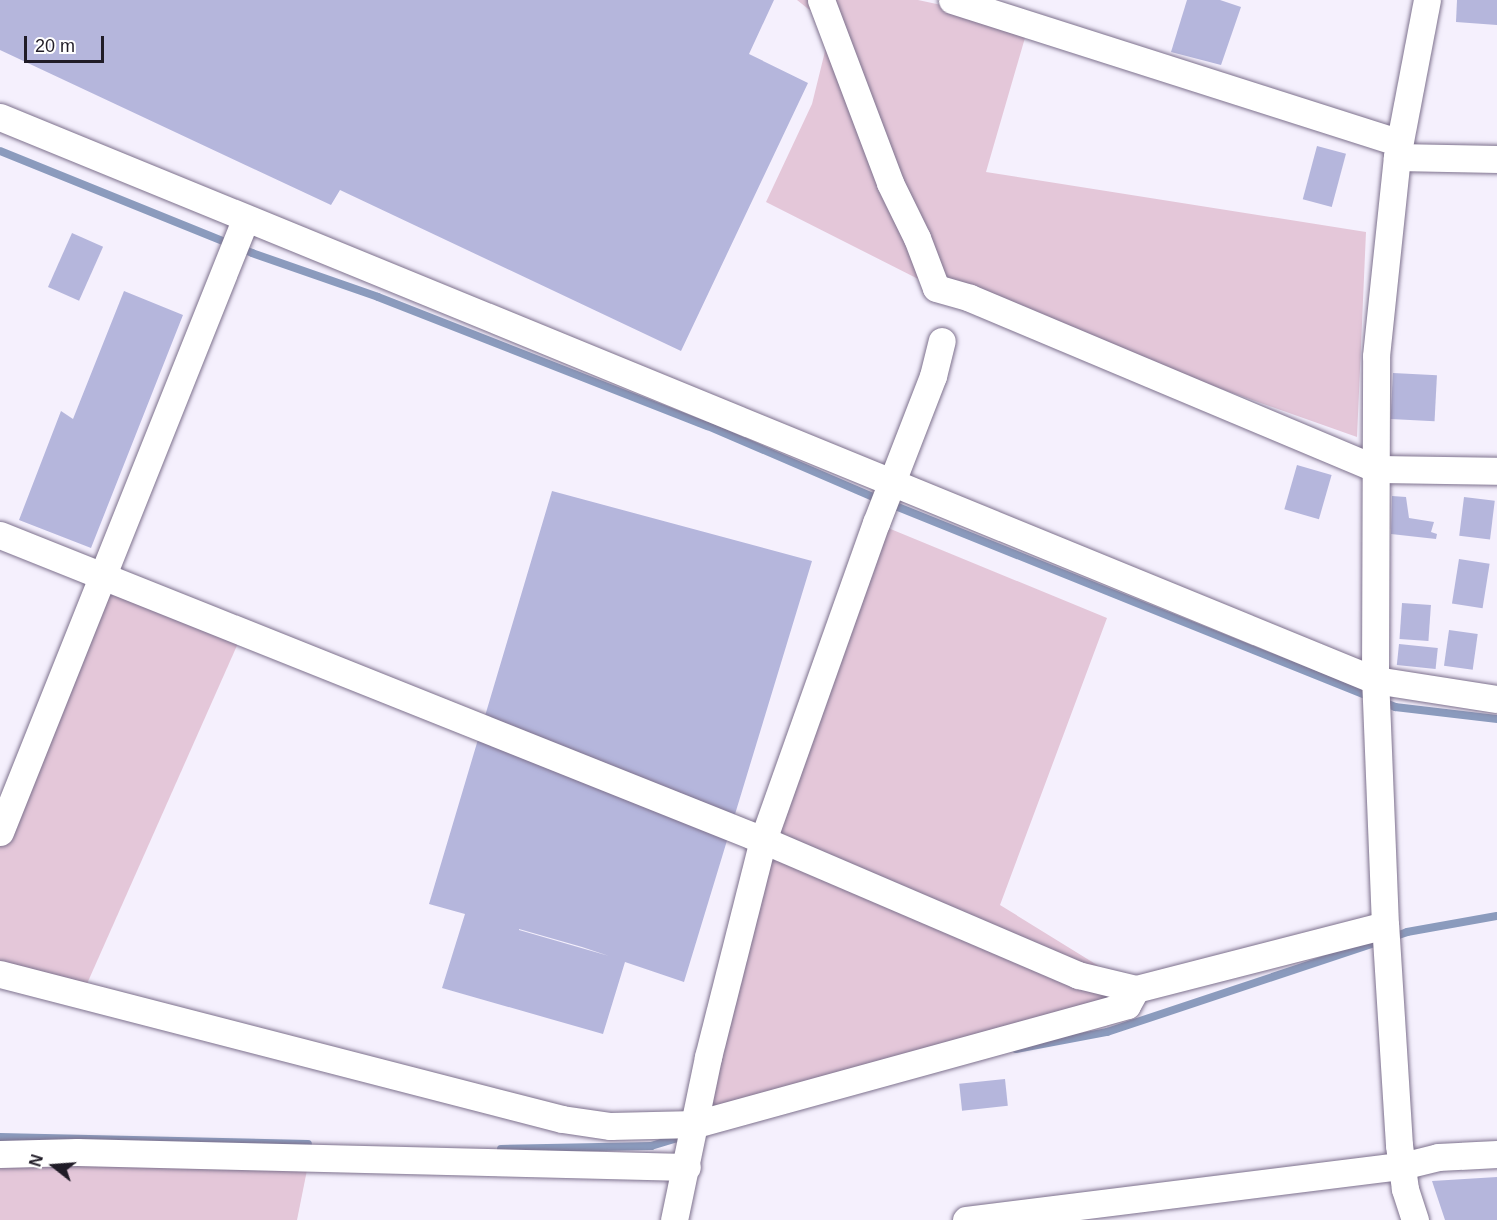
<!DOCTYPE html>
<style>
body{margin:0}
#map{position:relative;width:1497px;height:1220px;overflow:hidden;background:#f5f0fd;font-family:Helvetica,sans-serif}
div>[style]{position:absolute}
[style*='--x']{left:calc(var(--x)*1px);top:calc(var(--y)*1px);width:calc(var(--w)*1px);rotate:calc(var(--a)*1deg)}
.green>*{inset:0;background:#e4c7d9}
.stream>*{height:8px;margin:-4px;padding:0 4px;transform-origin:4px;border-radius:4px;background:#8b9bbd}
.building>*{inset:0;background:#b5b6dc;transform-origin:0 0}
.roads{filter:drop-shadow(0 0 2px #7d718d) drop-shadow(0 0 2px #7d718d)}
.minor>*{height:27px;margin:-13.5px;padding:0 13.5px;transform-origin:13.5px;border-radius:13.5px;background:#fff}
span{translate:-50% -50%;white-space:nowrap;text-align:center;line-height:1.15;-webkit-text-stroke:6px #fff;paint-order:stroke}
.north{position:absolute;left:24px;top:1136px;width:60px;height:60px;-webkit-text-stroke:4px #fff;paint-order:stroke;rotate:287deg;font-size:16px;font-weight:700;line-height:24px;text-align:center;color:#201c27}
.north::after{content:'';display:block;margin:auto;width:21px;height:27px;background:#201c27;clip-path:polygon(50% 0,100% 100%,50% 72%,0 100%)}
.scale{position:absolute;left:24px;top:36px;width:80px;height:27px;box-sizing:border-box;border:3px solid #201c27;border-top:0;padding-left:8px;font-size:18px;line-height:21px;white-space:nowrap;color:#201c27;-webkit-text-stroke:4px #fff;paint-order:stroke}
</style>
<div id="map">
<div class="green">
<i style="clip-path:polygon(797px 0,918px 0,1029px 24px,986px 172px,1366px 232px,1357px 437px,936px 288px,766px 202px,812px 104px,831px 27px)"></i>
<i style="clip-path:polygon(876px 523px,1107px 618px,1000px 905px,1136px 989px,696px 1124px,763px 840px)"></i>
<i style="clip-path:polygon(103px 575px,243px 632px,82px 995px,0 974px,0 832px)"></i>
<i style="clip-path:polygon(0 1154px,307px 1170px,297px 1220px,0 1220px)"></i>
</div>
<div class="stream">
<i style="--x:0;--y:151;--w:272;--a:22"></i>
<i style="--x:252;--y:253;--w:133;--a:19.2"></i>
<i style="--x:378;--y:297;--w:354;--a:21.4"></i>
<i style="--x:708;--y:426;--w:180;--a:23.3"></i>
<i style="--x:873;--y:497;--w:563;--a:21.91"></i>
<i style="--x:1395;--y:707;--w:103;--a:6.7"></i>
<i style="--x:1016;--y:1049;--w:93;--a:-10.6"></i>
<i style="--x:1107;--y:1032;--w:316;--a:-18.4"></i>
<i style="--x:1407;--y:932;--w:91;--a:-10.1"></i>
<i style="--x:0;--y:1137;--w:308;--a:1.3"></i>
<i style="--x:501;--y:1149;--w:150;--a:-1.1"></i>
<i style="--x:651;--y:1146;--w:39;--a:-17"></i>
</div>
<div class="building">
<i style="clip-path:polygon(0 0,774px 0,749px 54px,808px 83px,681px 351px,340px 190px,331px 205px,0 50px)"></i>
<i style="clip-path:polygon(1187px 0,1220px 0,1241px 7px,1221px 65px,1171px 52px)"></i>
<i style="clip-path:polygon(1457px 0,1497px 0,1497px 25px,1456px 22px)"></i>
<i style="left:1317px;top:146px;width:30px;height:55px;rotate:15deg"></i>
<i style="left:72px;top:233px;width:34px;height:59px;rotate:24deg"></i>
<i style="clip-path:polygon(124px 291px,183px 315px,91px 548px,19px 520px,61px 411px,73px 419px)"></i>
<i style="left:1393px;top:373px;width:44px;height:46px;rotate:3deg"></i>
<i style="left:1297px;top:465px;width:36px;height:46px;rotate:16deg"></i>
<i style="clip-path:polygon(evenodd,552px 491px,812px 561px,684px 982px,625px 962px,603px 1034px,442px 988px,465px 914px,429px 904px,552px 491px,519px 929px,582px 947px,609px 956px,519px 930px,519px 929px)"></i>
<i style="clip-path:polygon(1392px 496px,1406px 497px,1409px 518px,1434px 522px,1431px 532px,1437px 534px,1436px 539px,1391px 534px)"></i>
<i style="left:1464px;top:497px;width:31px;height:39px;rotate:7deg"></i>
<i style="left:1459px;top:559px;width:31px;height:45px;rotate:9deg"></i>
<i style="left:1402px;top:603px;width:29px;height:36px;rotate:4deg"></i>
<i style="left:1449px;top:630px;width:29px;height:36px;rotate:8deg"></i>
<i style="left:1399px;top:644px;width:39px;height:21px;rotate:6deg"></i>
<i style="left:1005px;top:1079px;width:27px;height:46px;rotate:84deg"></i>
<i style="clip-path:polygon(1497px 1177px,1497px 1220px,1445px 1220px,1432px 1181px)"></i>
</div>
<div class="roads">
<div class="minor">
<i style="--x:821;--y:0;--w:196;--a:69.3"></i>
<i style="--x:890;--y:183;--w:61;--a:63.9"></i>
<i style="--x:917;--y:238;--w:53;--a:69.2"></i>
<i style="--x:936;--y:288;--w:35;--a:16"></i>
<i style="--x:970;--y:298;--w:441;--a:22.8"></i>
<i style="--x:1376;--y:469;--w:121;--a:0.9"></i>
<i style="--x:952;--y:0;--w:469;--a:17.7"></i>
<i style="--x:0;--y:117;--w:1486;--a:22.27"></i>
<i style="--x:1375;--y:680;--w:123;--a:8.9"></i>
<i style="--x:1397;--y:157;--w:100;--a:1.1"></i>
<i style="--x:0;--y:535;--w:822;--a:21.79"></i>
<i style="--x:763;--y:840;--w:343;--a:23.2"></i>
<i style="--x:1078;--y:975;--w:60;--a:13.6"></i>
<i style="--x:1136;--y:989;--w:257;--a:-14.4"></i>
<i style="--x:0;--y:832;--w:659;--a:-68.18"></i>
<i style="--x:0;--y:974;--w:580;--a:14.47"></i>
<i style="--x:562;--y:1119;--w:49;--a:8.3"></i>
<i style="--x:610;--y:1126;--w:86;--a:-1.3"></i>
<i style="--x:696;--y:1124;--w:447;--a:-15.4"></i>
<i style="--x:1127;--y:1005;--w:18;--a:-61"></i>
<i style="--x:0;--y:1154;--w:77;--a:-1.5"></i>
<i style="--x:77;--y:1152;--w:610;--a:1.41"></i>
<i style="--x:674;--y:1220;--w:167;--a:-78.2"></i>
<i style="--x:708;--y:1057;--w:224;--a:-75.8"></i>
<i style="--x:763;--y:840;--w:337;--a:-70.4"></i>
<i style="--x:876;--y:523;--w:158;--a:-68.8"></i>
<i style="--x:933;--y:376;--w:36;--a:-76"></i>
<i style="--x:966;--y:1220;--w:439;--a:-7.1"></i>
<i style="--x:1402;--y:1166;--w:37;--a:-14"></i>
<i style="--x:1438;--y:1157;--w:59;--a:-2.9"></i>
<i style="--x:1415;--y:1220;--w:33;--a:-108"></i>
<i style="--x:1405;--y:1189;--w:44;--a:-97.8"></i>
<i style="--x:1399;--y:1145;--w:220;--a:-93.6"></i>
<i style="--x:1385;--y:925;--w:245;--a:-92.3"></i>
<i style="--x:1375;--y:680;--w:324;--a:-89.8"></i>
<i style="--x:1376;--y:356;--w:200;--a:-84"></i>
<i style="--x:1397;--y:157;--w:160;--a:-79.2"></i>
</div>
</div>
<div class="north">N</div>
<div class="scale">20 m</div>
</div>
